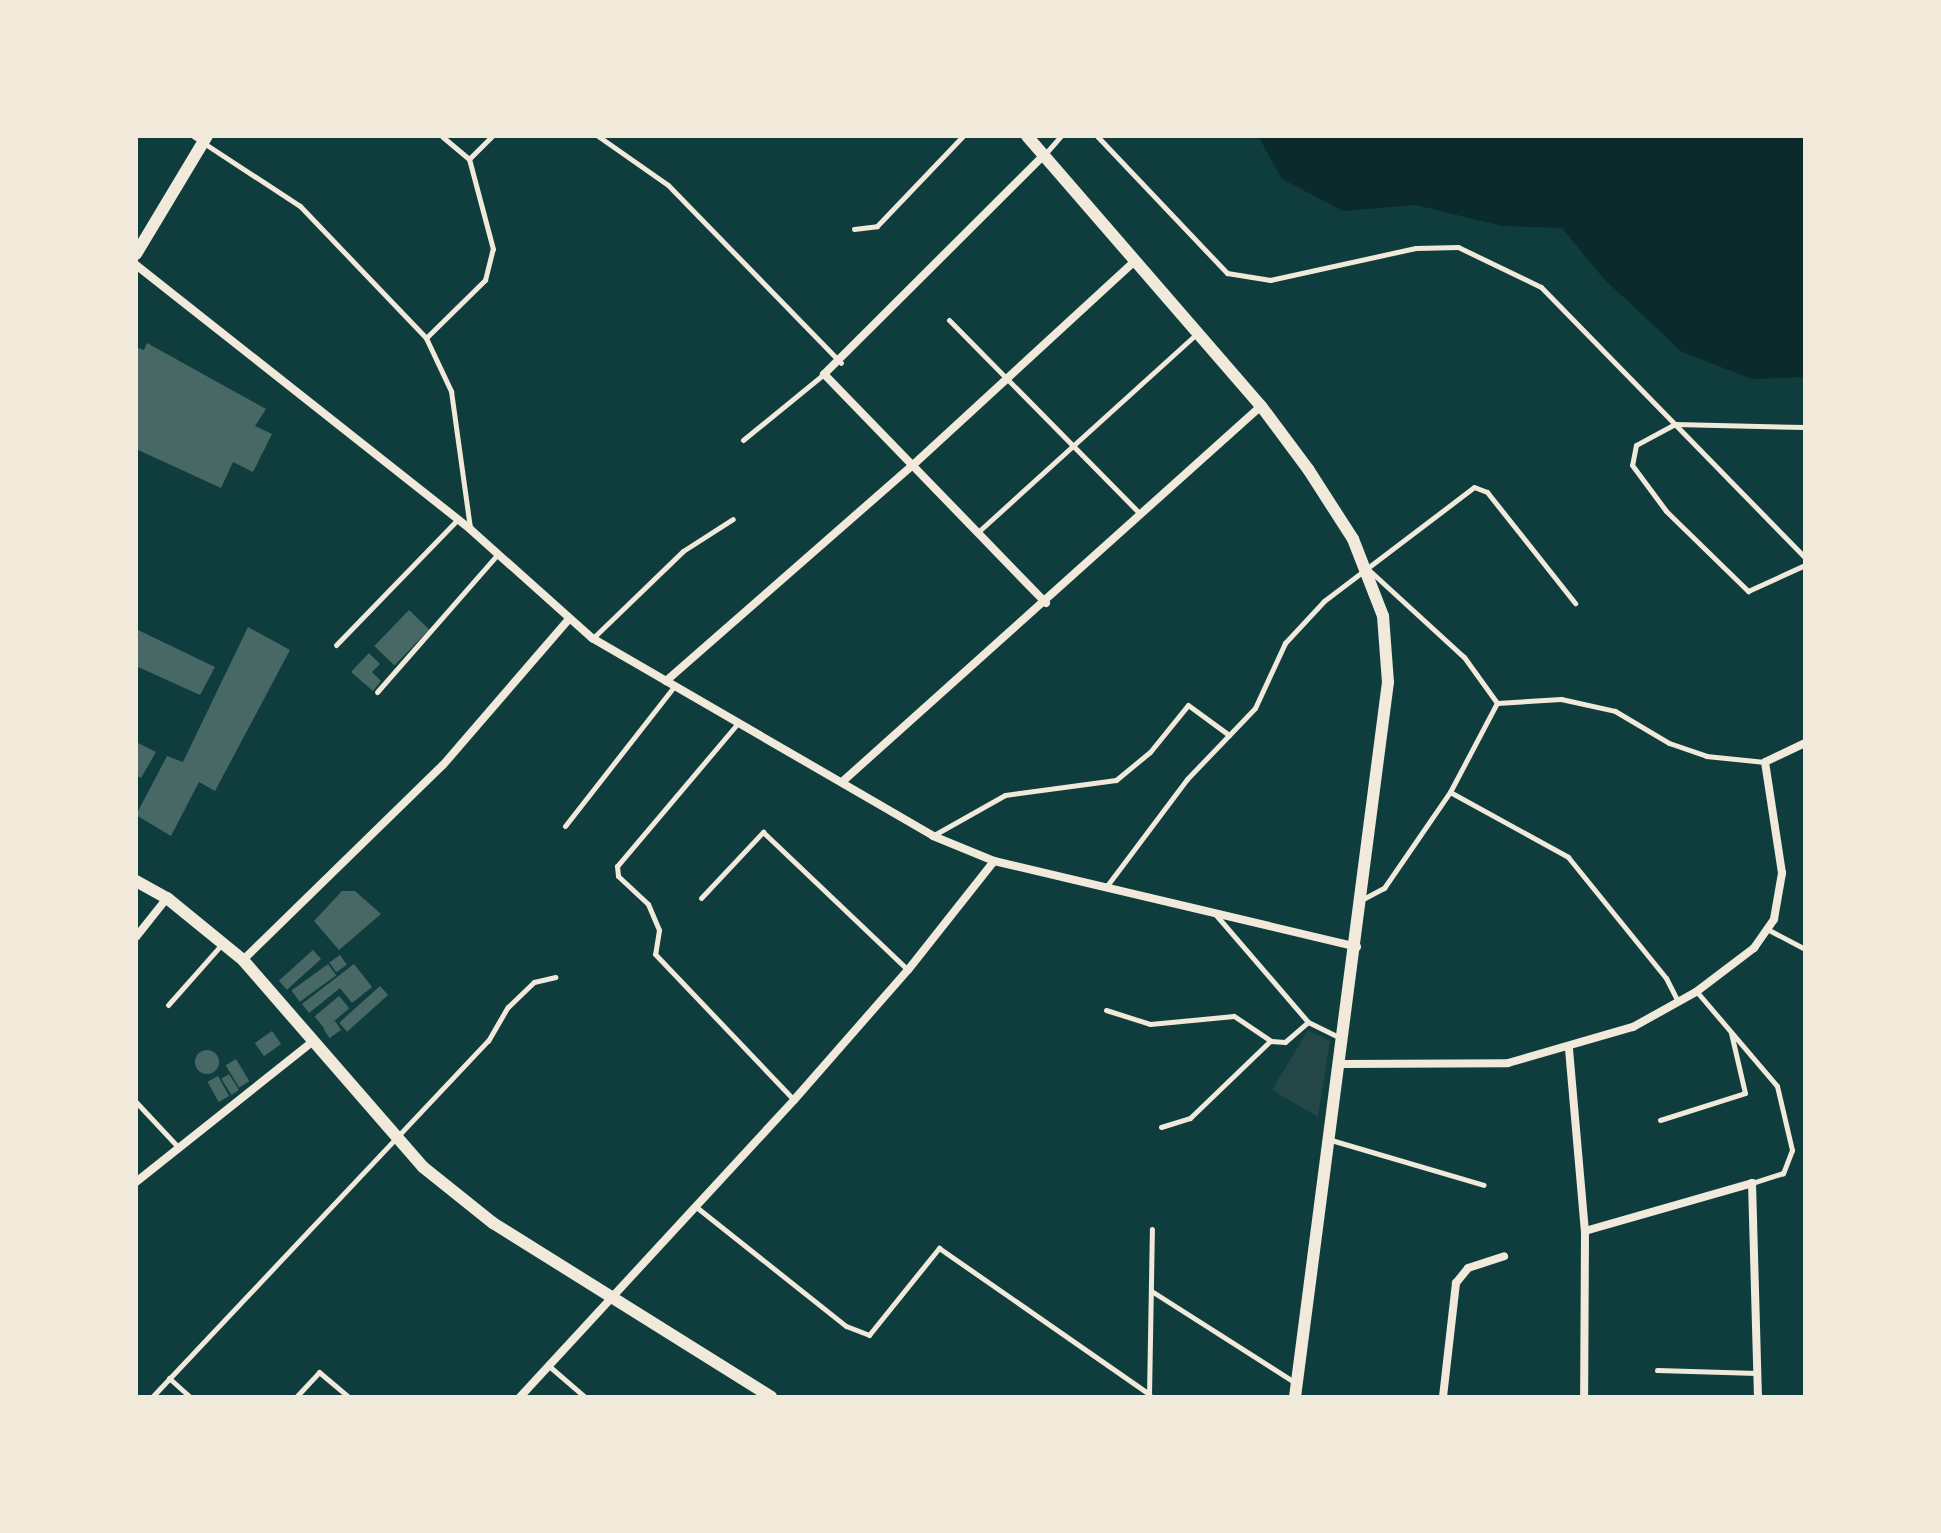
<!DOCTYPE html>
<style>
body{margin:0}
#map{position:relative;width:1941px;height:1533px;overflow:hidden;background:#0f3d3e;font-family:Quicksand,sans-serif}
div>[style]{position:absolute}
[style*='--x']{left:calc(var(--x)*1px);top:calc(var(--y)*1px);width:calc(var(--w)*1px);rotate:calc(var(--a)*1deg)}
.green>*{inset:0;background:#244646}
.water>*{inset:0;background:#0a2a2b}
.building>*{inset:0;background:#486865;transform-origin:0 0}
.round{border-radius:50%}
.service>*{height:5px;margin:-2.5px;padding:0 2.5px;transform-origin:2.5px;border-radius:2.5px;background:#f1e9da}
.minor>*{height:8px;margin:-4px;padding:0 4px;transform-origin:4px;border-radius:4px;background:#f1e9da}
.tertiary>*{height:12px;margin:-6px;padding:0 6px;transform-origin:6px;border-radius:6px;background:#f1e9da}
span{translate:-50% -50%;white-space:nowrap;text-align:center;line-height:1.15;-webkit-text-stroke:6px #f1e9da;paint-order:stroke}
.frame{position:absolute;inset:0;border:138px solid #f1e9da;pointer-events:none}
</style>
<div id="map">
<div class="green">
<i style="clip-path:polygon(1308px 1030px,1330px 1041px,1318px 1117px,1272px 1090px)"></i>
</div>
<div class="water">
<i style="clip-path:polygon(1258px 136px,1805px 136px,1805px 377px,1752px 379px,1682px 352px,1603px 278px,1562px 228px,1502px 226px,1416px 205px,1343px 211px,1282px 179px)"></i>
</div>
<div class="building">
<i style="clip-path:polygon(147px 343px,266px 409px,255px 426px,272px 434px,253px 472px,233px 462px,221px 488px,136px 449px,136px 347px,144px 350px)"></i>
<i style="left:409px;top:610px;width:28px;height:50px;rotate:44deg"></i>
<i style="clip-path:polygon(248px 627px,290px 650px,215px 791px,199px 782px,171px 836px,136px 815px,167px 756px,183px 762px)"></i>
<i style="clip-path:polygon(136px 629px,215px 667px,200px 695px,136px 666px)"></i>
<i style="clip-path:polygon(369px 653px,380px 664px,372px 672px,381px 681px,373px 691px,351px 672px)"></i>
<i style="clip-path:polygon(136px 742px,156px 752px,141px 778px,136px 775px)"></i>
<i style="clip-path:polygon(342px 891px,355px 891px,381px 914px,339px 950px,314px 921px)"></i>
<i style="left:313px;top:950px;width:12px;height:46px;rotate:48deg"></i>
<i style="left:340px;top:955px;width:12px;height:13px;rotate:55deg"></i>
<i style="left:328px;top:964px;width:14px;height:45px;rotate:54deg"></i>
<i style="clip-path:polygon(354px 964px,372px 987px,352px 1003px,340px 988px,309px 1013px,302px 1004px)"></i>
<i style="left:380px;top:986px;width:12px;height:55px;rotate:48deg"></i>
<i style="left:339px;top:996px;width:16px;height:32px;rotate:50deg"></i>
<i style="left:335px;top:1021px;width:11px;height:14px;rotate:56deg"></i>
<i style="left:272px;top:1031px;width:16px;height:21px;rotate:55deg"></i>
<i class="round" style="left:195px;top:1050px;width:24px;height:24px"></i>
<i style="left:236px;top:1059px;width:26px;height:12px;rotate:59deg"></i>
<i style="left:229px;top:1074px;width:19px;height:9px;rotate:58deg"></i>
<i style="left:218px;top:1076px;width:23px;height:12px;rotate:61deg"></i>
</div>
<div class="service">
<i style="--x:193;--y:136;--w:128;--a:33.2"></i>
<i style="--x:300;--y:206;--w:182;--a:46.3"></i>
<i style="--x:426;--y:338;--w:59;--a:64.7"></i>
<i style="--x:451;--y:391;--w:138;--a:82.1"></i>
<i style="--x:598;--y:136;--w:85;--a:35"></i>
<i style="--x:668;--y:185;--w:248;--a:45.8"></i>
<i style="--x:1097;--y:136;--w:189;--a:46.5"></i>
<i style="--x:1227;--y:273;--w:44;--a:9.2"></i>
<i style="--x:1270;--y:280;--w:149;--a:-12.4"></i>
<i style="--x:1416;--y:248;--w:42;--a:-1.4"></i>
<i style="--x:1458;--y:247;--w:92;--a:25.7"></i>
<i style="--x:1541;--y:287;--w:378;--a:45.7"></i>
<i style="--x:1046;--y:153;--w:23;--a:-49"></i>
<i style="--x:469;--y:159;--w:33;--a:-45"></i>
<i style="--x:854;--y:229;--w:23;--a:-7"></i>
<i style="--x:877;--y:226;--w:124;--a:-46.3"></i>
<i style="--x:949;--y:320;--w:272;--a:45.4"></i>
<i style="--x:426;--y:338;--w:83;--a:-44.5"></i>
<i style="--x:485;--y:280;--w:32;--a:-76"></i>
<i style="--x:493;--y:249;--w:93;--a:-104.9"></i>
<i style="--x:469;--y:159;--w:35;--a:-140"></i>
<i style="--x:1805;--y:427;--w:130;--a:-178.7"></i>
<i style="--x:1675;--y:424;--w:44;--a:151.7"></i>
<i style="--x:1636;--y:445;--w:20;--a:101"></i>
<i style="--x:1632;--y:465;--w:57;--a:53.5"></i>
<i style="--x:1666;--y:511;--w:115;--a:44.3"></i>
<i style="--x:1748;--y:591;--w:63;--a:-24.5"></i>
<i style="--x:743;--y:440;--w:104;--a:-39.2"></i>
<i style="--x:978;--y:532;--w:294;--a:-42.2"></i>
<i style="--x:1370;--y:571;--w:127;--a:42.5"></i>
<i style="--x:1464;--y:657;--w:57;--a:54.3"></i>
<i style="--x:1497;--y:703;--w:64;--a:-3.6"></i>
<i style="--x:1561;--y:699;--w:55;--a:12.5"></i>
<i style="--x:1615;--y:711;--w:63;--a:30.7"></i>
<i style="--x:1669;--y:743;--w:39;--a:19"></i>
<i style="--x:1706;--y:756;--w:59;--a:5.8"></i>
<i style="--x:593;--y:638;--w:125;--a:-44"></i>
<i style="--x:683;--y:551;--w:59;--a:-32.6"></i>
<i style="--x:336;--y:645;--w:174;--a:-45.9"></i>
<i style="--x:377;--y:692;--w:184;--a:-48.8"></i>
<i style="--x:738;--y:723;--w:187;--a:130.2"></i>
<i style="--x:617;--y:866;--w:10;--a:84"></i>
<i style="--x:618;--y:876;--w:41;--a:43"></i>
<i style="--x:648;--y:904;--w:28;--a:67"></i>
<i style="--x:659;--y:930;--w:24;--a:99"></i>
<i style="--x:655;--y:954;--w:202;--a:46.4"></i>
<i style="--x:1450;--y:792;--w:135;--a:28.8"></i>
<i style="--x:1568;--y:857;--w:156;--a:51"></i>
<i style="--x:1666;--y:978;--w:27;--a:63"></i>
<i style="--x:565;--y:826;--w:179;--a:-52"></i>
<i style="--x:934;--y:835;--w:81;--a:-29.4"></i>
<i style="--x:1005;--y:795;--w:112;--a:-7.7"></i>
<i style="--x:1116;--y:780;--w:44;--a:-39.5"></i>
<i style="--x:1150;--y:752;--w:60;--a:-51"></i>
<i style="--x:1188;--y:705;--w:51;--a:36.2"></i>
<i style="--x:1106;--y:887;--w:135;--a:-53.1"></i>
<i style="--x:1187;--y:779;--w:98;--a:-46.2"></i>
<i style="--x:1255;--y:708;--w:72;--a:-65.2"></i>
<i style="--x:1285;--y:643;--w:57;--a:-47.1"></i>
<i style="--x:1324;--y:601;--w:188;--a:-37.2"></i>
<i style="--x:1474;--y:487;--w:14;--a:21"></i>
<i style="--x:1487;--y:492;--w:142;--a:51.6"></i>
<i style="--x:701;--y:898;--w:91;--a:-46.8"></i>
<i style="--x:763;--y:832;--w:200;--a:43.6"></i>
<i style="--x:1363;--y:899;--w:24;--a:-28"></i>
<i style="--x:1384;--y:888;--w:116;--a:-55.5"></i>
<i style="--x:1450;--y:792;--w:101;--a:-62.2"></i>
<i style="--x:1216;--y:915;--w:141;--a:49.3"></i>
<i style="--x:1767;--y:929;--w:43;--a:27.8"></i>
<i style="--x:1697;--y:992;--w:123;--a:49.6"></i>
<i style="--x:1777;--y:1086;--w:66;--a:76.8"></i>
<i style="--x:1792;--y:1150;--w:25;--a:111"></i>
<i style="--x:1783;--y:1173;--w:33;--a:162"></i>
<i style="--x:168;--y:1005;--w:81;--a:-48.5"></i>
<i style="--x:1106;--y:1010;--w:46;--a:17.7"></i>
<i style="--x:1150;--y:1024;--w:84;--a:-5.4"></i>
<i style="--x:1234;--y:1016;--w:45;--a:34"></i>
<i style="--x:1271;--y:1041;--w:14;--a:4"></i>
<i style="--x:1285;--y:1042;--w:30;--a:-41"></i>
<i style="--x:1308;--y:1022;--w:34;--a:26"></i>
<i style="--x:136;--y:1102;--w:63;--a:46.9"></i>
<i style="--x:1660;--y:1120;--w:89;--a:-17.6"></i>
<i style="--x:1745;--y:1093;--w:62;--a:-103.1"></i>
<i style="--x:1161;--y:1127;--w:30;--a:-17"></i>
<i style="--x:1190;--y:1118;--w:111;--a:-43.9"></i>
<i style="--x:1331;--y:1140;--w:159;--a:16.4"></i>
<i style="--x:695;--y:1206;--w:193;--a:38.5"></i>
<i style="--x:846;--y:1326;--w:25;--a:21"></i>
<i style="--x:869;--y:1335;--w:112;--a:-51.2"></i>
<i style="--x:939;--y:1248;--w:256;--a:34.8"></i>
<i style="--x:1153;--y:1292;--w:169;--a:32.5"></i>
<i style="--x:549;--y:1366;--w:48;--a:40.7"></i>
<i style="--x:1657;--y:1370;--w:100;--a:1.7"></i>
<i style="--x:169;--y:1378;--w:28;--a:42"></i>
<i style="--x:1149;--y:1396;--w:167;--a:-89"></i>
<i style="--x:152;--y:1397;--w:490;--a:-46.7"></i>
<i style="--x:488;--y:1041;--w:39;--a:-60"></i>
<i style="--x:508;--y:1007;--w:36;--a:-44"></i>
<i style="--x:534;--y:982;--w:22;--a:-13"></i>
<i style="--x:296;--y:1397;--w:34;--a:-47"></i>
<i style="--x:319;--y:1372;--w:39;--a:40"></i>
</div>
<div class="minor">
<i style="--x:1045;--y:154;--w:312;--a:135.1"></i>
<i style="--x:824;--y:374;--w:319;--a:45.9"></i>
<i style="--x:136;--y:265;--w:426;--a:38.3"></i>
<i style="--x:470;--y:529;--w:164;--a:41.8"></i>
<i style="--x:592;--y:638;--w:394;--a:30.1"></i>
<i style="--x:933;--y:836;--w:66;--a:22.3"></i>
<i style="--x:994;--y:861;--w:373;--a:13.3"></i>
<i style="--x:666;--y:681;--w:328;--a:-41.2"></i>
<i style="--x:913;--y:465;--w:303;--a:-42.6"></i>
<i style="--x:842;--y:782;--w:563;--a:-41.9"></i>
<i style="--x:136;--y:937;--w:50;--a:-51.5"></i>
<i style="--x:243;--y:960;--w:279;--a:-44.3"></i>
<i style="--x:443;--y:765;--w:193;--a:-49.2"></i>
<i style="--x:1569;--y:1049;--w:183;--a:85"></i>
<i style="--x:1585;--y:1231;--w:166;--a:90.3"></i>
<i style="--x:1341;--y:1064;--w:167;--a:-0.3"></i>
<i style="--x:1508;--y:1063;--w:130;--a:-16.1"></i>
<i style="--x:1633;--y:1027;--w:72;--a:-29.1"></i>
<i style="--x:1696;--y:992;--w:73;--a:-37.2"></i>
<i style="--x:1754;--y:948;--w:35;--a:-55"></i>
<i style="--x:1774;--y:919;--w:47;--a:-80.1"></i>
<i style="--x:1782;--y:873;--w:112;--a:-98.7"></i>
<i style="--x:1765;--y:762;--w:44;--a:-25.4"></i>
<i style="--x:136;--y:1182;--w:226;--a:-38.5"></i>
<i style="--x:1585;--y:1231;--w:174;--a:-16"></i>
<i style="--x:1752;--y:1183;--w:214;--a:88.4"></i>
<i style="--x:520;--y:1397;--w:404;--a:-47.3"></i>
<i style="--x:794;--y:1100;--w:173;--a:-48.8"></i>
<i style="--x:908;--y:970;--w:139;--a:-51.7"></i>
<i style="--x:1443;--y:1397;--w:115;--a:-83.5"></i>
<i style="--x:1456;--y:1283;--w:19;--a:-51"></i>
<i style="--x:1468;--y:1268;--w:38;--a:-18"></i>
</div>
<div class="tertiary">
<i style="--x:1027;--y:136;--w:357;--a:49.1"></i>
<i style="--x:1261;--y:406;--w:79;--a:53.3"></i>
<i style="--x:1308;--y:469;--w:83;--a:57.3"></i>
<i style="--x:1353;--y:539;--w:83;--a:68.7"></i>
<i style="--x:1383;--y:616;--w:66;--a:85.7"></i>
<i style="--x:1388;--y:682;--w:721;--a:97.41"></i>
<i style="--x:136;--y:254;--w:138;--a:-59"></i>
<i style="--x:136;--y:881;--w:35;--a:29"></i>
<i style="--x:167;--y:898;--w:98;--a:39.2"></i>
<i style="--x:243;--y:960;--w:274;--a:49"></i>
<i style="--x:423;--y:1167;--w:90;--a:38.7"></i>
<i style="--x:493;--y:1223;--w:328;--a:32"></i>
</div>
<div class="frame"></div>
</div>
